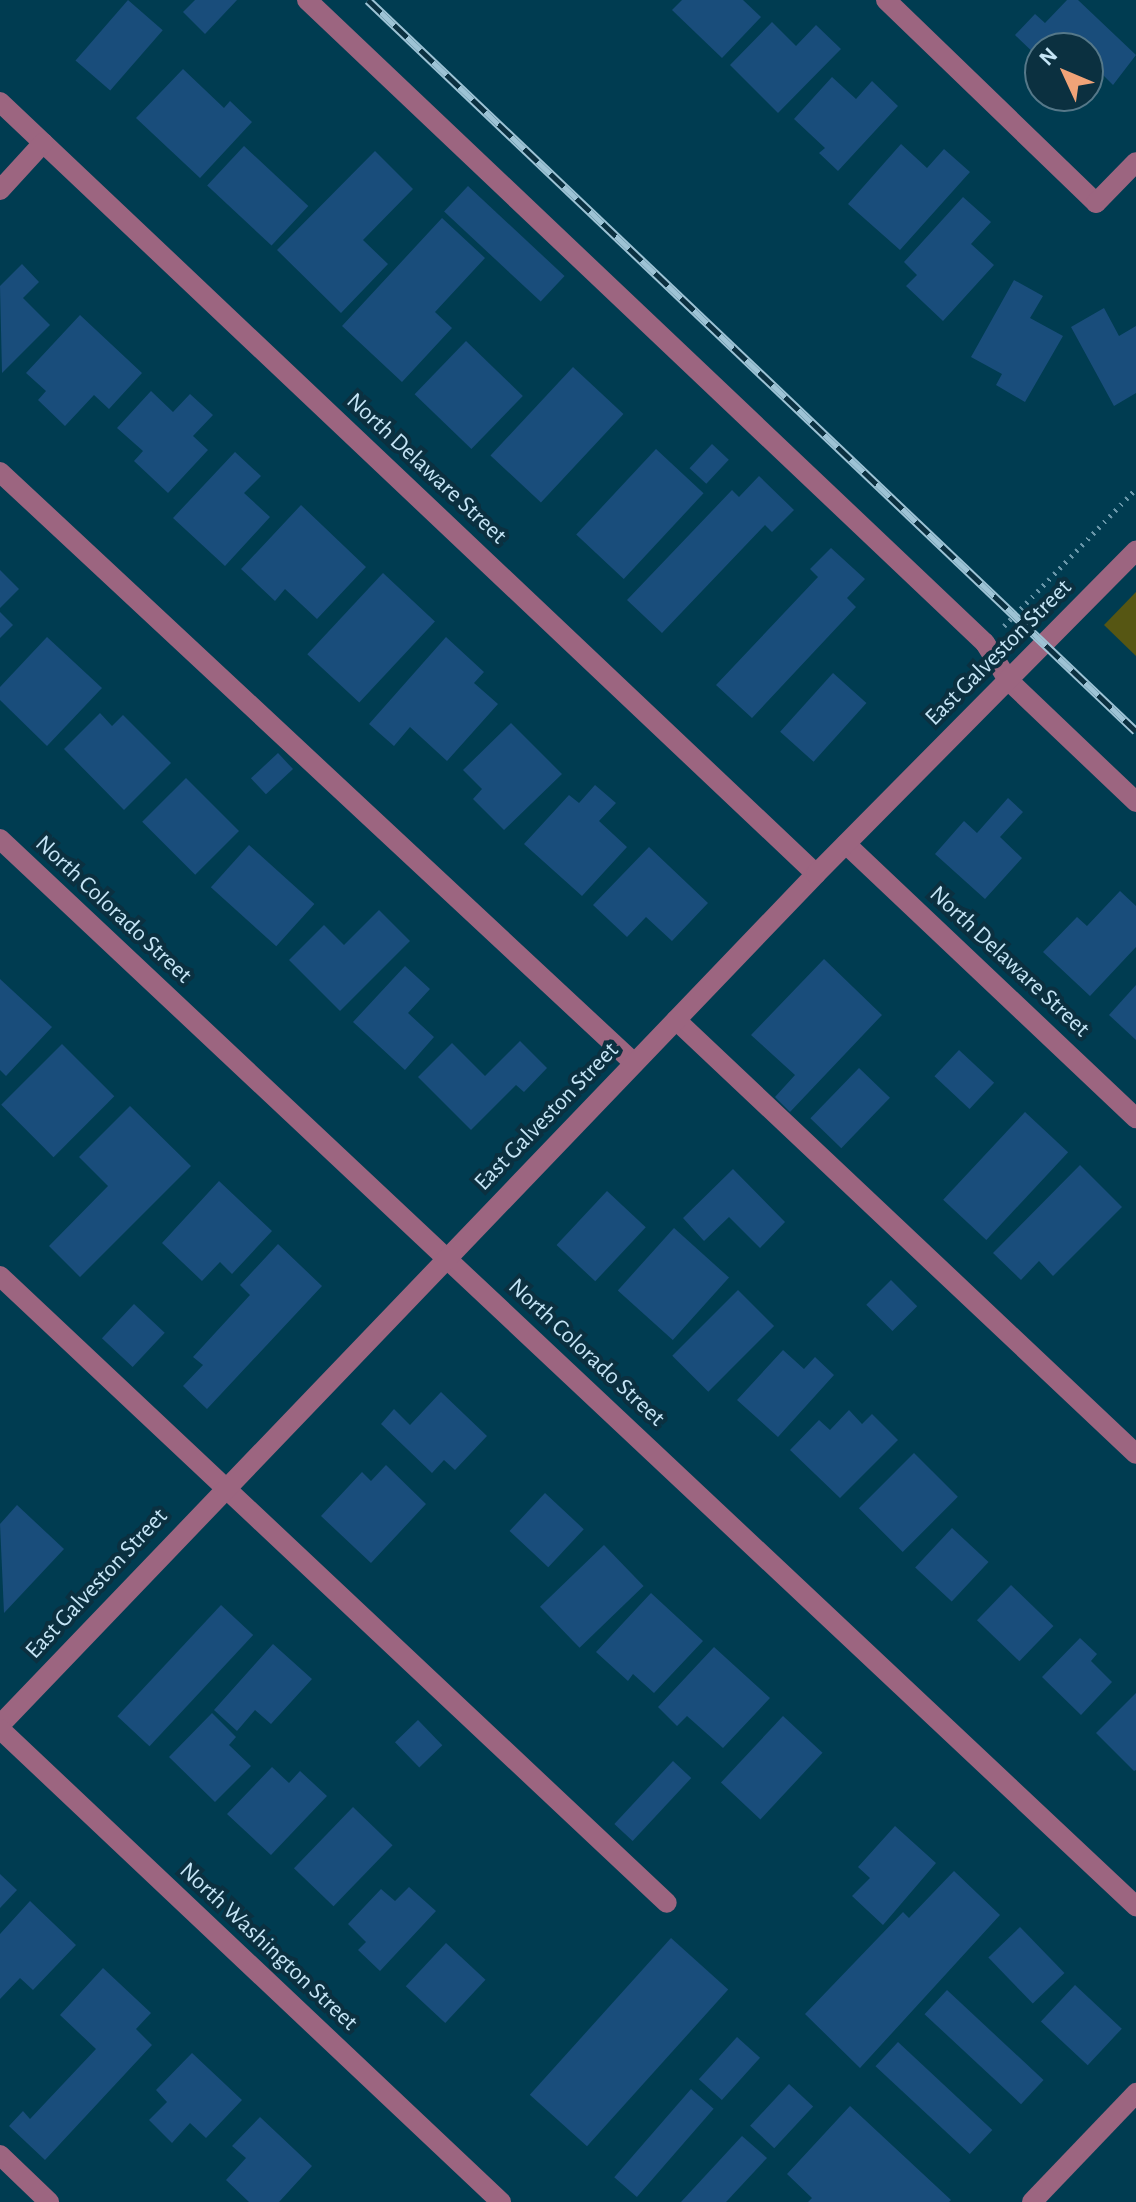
<!DOCTYPE html>
<style>
body{margin:0}
#map{position:relative;width:1136px;height:2202px;overflow:hidden;background:#003c51;font-family:"Alegreya Sans",sans-serif}
div>[style]{position:absolute}
[style*='--x']{left:calc(var(--x)*1px);top:calc(var(--y)*1px);width:calc(var(--w)*1px);rotate:calc(var(--a)*1deg)}
.green>*{inset:0;background:#565613}
.building>*{inset:0;background:#194d7b;transform-origin:0 0}
.path>*{height:5px;margin-top:-2.5px;transform-origin:0;background:repeating-linear-gradient(90deg,#6996a9 0 2px,transparent 0 8px)}
.minor>*{height:20px;margin:-10px;padding:0 10px;transform-origin:10px;border-radius:10px;background:#9c6580}
.rail>*{height:9px;margin-top:-4.5px;transform-origin:0;background:repeating-linear-gradient(90deg,#0b3040 0 18px,#9dc3d5 0 36px);box-sizing:border-box;border-block:2px solid #9dc3d5}
span{translate:-50% -50%;white-space:nowrap;text-align:center;line-height:1.15;-webkit-text-stroke:8px #0b3040;paint-order:stroke}
.street-label{font-size:24px;color:#c5e5f6}
.north{position:absolute;left:1024px;top:32px;width:80px;height:80px;box-sizing:border-box;background:#0b3040;border:2px solid #557889;border-radius:50%;rotate:314deg;font-size:22px;font-weight:700;line-height:32px;text-align:center;color:#c5e5f6}
.north::after{content:'';display:block;margin:auto;width:28px;height:36px;background:#f0a378;clip-path:polygon(50% 0,100% 100%,50% 72%,0 100%)}
</style>
<div id="map">
<div class="green">
<i style="clip-path:polygon(1136px 592px,1136px 656px,1104px 625px)"></i>
</div>
<div class="building">
<i style="left:128px;top:0;width:46px;height:80px;rotate:41deg"></i>
<i style="clip-path:polygon(195px 0,237px 0,205px 34px,183px 12px)"></i>
<i style="clip-path:polygon(682px 0,743px 0,761px 17px,722px 58px,672px 10px)"></i>
<i style="clip-path:polygon(1067px 0,1078px 0,1136px 55px,1113px 85px,1092px 64px,1088px 68px,1088px 48px,1040px 48px,1040px 59px,1015px 35px,1035px 14px,1045px 23px)"></i>
<i style="clip-path:polygon(772px 22px,796px 46px,816px 25px,841px 49px,778px 113px,730px 65px)"></i>
<i style="clip-path:polygon(183px 69px,224px 108px,230px 101px,252px 122px,200px 178px,136px 118px)"></i>
<i style="clip-path:polygon(832px 77px,856px 99px,872px 81px,898px 106px,838px 171px,819px 153px,825px 148px,794px 119px)"></i>
<i style="clip-path:polygon(901px 144px,927px 168px,944px 149px,970px 172px,900px 250px,848px 204px)"></i>
<i style="left:244px;top:146px;width:88px;height:54px;rotate:43deg"></i>
<i style="clip-path:polygon(375px 151px,413px 189px,363px 240px,388px 264px,341px 313px,277px 250px)"></i>
<i style="left:468px;top:186px;width:132px;height:35px;rotate:43deg"></i>
<i style="clip-path:polygon(963px 197px,991px 222px,971px 244px,994px 265px,943px 321px,906px 286px,917px 275px,904px 262px)"></i>
<i style="clip-path:polygon(442px 218px,485px 258px,435px 312px,452px 328px,402px 382px,342px 326px)"></i>
<i style="clip-path:polygon(22px 264px,39px 282px,23px 298px,50px 325px,2px 373px,0 286px)"></i>
<i style="clip-path:polygon(1014px 280px,1043px 296px,1030px 318px,1063px 336px,1025px 402px,996px 385px,1002px 374px,971px 357px)"></i>
<i style="clip-path:polygon(1104px 308px,1119px 336px,1136px 326px,1136px 393px,1114px 406px,1071px 327px)"></i>
<i style="clip-path:polygon(80px 315px,142px 373px,109px 409px,94px 395px,65px 426px,38px 400px,46px 391px,26px 373px)"></i>
<i style="left:466px;top:341px;width:79px;height:74px;rotate:44deg"></i>
<i style="left:573px;top:367px;width:69px;height:121px;rotate:43deg"></i>
<i style="clip-path:polygon(151px 391px,173px 412px,190px 394px,213px 415px,193px 436px,208px 450px,168px 493px,134px 461px,143px 451px,117px 428px)"></i>
<i style="left:712px;top:444px;width:23px;height:33px;rotate:43deg"></i>
<i style="left:656px;top:449px;width:65px;height:117px;rotate:43deg"></i>
<i style="clip-path:polygon(235px 452px,261px 476px,244px 493px,270px 517px,225px 566px,173px 518px)"></i>
<i style="clip-path:polygon(759px 476px,794px 510px,772px 532px,765px 525px,662px 633px,627px 600px,732px 490px,739px 497px)"></i>
<i style="clip-path:polygon(301px 505px,366px 567px,317px 619px,285px 589px,275px 601px,241px 569px)"></i>
<i style="clip-path:polygon(831px 548px,865px 579px,847px 598px,856px 607px,752px 718px,716px 685px,818px 577px,810px 569px)"></i>
<i style="clip-path:polygon(0 570px,19px 589px,0 608px)"></i>
<i style="left:383px;top:573px;width:71px;height:111px;rotate:43deg"></i>
<i style="clip-path:polygon(0 612px,13px 625px,0 638px)"></i>
<i style="clip-path:polygon(47px 637px,102px 688px,47px 746px,0 700px,0 687px)"></i>
<i style="clip-path:polygon(446px 637px,484px 672px,474px 683px,498px 704px,447px 761px,410px 727px,394px 746px,369px 724px)"></i>
<i style="left:833px;top:673px;width:45px;height:79px;rotate:42deg"></i>
<i style="clip-path:polygon(100px 713px,112px 726px,123px 715px,171px 763px,124px 810px,64px 749px)"></i>
<i style="clip-path:polygon(511px 723px,562px 774px,504px 830px,473px 799px,482px 789px,463px 770px)"></i>
<i style="left:278px;top:753px;width:22px;height:37px;rotate:47deg"></i>
<i style="left:186px;top:778px;width:75px;height:62px;rotate:45deg"></i>
<i style="clip-path:polygon(595px 785px,616px 803px,599px 821px,627px 847px,582px 896px,524px 844px,569px 795px,579px 803px)"></i>
<i style="clip-path:polygon(1008px 798px,1023px 812px,1000px 837px,1022px 858px,985px 899px,935px 854px,964px 821px,977px 833px)"></i>
<i style="left:249px;top:845px;width:88px;height:57px;rotate:42deg"></i>
<i style="clip-path:polygon(649px 847px,708px 903px,672px 941px,646px 917px,627px 937px,593px 905px)"></i>
<i style="clip-path:polygon(1120px 891px,1136px 906px,1136px 947px,1090px 996px,1043px 952px,1077px 917px,1087px 926px)"></i>
<i style="clip-path:polygon(379px 910px,410px 941px,340px 1011px,289px 960px,324px 925px,344px 945px)"></i>
<i style="clip-path:polygon(824px 959px,882px 1015px,790px 1112px,775px 1097px,795px 1075px,751px 1035px)"></i>
<i style="clip-path:polygon(405px 966px,430px 989px,408px 1013px,434px 1037px,405px 1070px,353px 1022px)"></i>
<i style="clip-path:polygon(0 979px,52px 1027px,6px 1076px,0 1070px)"></i>
<i style="clip-path:polygon(1136px 985px,1136px 1040px,1109px 1015px)"></i>
<i style="clip-path:polygon(520px 1041px,547px 1068px,524px 1092px,516px 1085px,471px 1130px,418px 1077px,452px 1043px,485px 1076px)"></i>
<i style="left:62px;top:1044px;width:74px;height:86px;rotate:45deg"></i>
<i style="left:959px;top:1050px;width:48px;height:36px;rotate:43deg"></i>
<i style="left:859px;top:1068px;width:43px;height:70px;rotate:44deg"></i>
<i style="clip-path:polygon(130px 1106px,191px 1166px,80px 1277px,49px 1246px,108px 1186px,79px 1157px)"></i>
<i style="left:1025px;top:1112px;width:59px;height:120px;rotate:43deg"></i>
<i style="clip-path:polygon(1080px 1165px,1122px 1207px,1053px 1276px,1039px 1261px,1021px 1280px,993px 1253px)"></i>
<i style="clip-path:polygon(733px 1169px,785px 1222px,760px 1248px,729px 1217px,704px 1241px,683px 1218px)"></i>
<i style="clip-path:polygon(219px 1181px,272px 1231px,232px 1274px,220px 1262px,202px 1281px,162px 1243px)"></i>
<i style="left:607px;top:1191px;width:53px;height:74px;rotate:43deg"></i>
<i style="left:674px;top:1228px;width:74px;height:84px;rotate:42deg"></i>
<i style="clip-path:polygon(278px 1244px,322px 1286px,207px 1409px,183px 1386px,203px 1365px,193px 1357px,250px 1295px,240px 1285px)"></i>
<i style="left:891px;top:1280px;width:37px;height:35px;rotate:45deg"></i>
<i style="left:738px;top:1290px;width:51px;height:93px;rotate:45deg"></i>
<i style="left:134px;top:1304px;width:42px;height:47px;rotate:43deg"></i>
<i style="clip-path:polygon(783px 1350px,804px 1369px,815px 1357px,834px 1375px,778px 1437px,737px 1400px)"></i>
<i style="clip-path:polygon(441px 1392px,487px 1436px,455px 1470px,444px 1460px,432px 1473px,381px 1424px,394px 1409px,410px 1425px)"></i>
<i style="clip-path:polygon(849px 1410px,862px 1424px,872px 1414px,898px 1440px,840px 1498px,790px 1450px,819px 1420px,830px 1430px)"></i>
<i style="left:914px;top:1453px;width:62px;height:78px;rotate:45deg"></i>
<i style="clip-path:polygon(386px 1465px,426px 1504px,371px 1563px,321px 1516px,362px 1472px,371px 1481px)"></i>
<i style="left:545px;top:1493px;width:53px;height:52px;rotate:43deg"></i>
<i style="clip-path:polygon(17px 1505px,64px 1549px,4px 1613px,0 1524px)"></i>
<i style="left:952px;top:1528px;width:50px;height:54px;rotate:43deg"></i>
<i style="left:604px;top:1545px;width:57px;height:89px;rotate:46deg"></i>
<i style="left:1011px;top:1585px;width:59px;height:49px;rotate:44deg"></i>
<i style="clip-path:polygon(651px 1593px,703px 1641px,654px 1693px,633px 1674px,628px 1681px,596px 1652px)"></i>
<i style="left:221px;top:1605px;width:44px;height:152px;rotate:43deg"></i>
<i style="clip-path:polygon(1080px 1638px,1097px 1654px,1091px 1661px,1112px 1682px,1081px 1715px,1042px 1677px)"></i>
<i style="clip-path:polygon(273px 1644px,312px 1679px,271px 1724px,255px 1710px,237px 1731px,214px 1710px)"></i>
<i style="clip-path:polygon(714px 1647px,770px 1698px,723px 1748px,687px 1716px,677px 1726px,658px 1707px)"></i>
<i style="clip-path:polygon(1136px 1693px,1136px 1770px,1134px 1771px,1096px 1733px)"></i>
<i style="clip-path:polygon(212px 1713px,236px 1737px,229px 1745px,251px 1766px,215px 1802px,169px 1757px)"></i>
<i style="left:783px;top:1716px;width:54px;height:91px;rotate:43deg"></i>
<i style="left:418px;top:1720px;width:35px;height:32px;rotate:46deg"></i>
<i style="left:673px;top:1761px;width:25px;height:86px;rotate:43deg"></i>
<i style="clip-path:polygon(272px 1767px,289px 1783px,300px 1771px,327px 1796px,271px 1855px,227px 1814px)"></i>
<i style="left:353px;top:1807px;width:55px;height:85px;rotate:44deg"></i>
<i style="clip-path:polygon(895px 1826px,936px 1863px,883px 1925px,852px 1896px,870px 1878px,858px 1867px)"></i>
<i style="clip-path:polygon(954px 1871px,1000px 1915px,860px 2068px,805px 2014px,903px 1912px,909px 1918px)"></i>
<i style="clip-path:polygon(0 1874px,17px 1890px,0 1908px)"></i>
<i style="clip-path:polygon(409px 1887px,436px 1911px,380px 1971px,358px 1950px,366px 1942px,348px 1924px,381px 1889px,395px 1901px)"></i>
<i style="clip-path:polygon(30px 1901px,76px 1945px,33px 1990px,20px 1978px,0 1999px,0 1934px)"></i>
<i style="left:1020px;top:1927px;width:64px;height:44px;rotate:46deg"></i>
<i style="left:671px;top:1938px;width:77px;height:211px;rotate:42deg"></i>
<i style="left:446px;top:1943px;width:54px;height:59px;rotate:43deg"></i>
<i style="clip-path:polygon(103px 1968px,151px 2013px,136px 2029px,152px 2045px,45px 2160px,9px 2126px,23px 2111px,30px 2119px,96px 2049px,60px 2015px)"></i>
<i style="left:1075px;top:1985px;width:64px;height:50px;rotate:43deg"></i>
<i style="left:947px;top:1990px;width:132px;height:33px;rotate:43deg"></i>
<i style="left:737px;top:2037px;width:31px;height:57px;rotate:42deg"></i>
<i style="left:898px;top:2042px;width:129px;height:33px;rotate:43deg"></i>
<i style="clip-path:polygon(192px 2053px,242px 2100px,206px 2138px,190px 2123px,172px 2143px,149px 2120px,167px 2102px,156px 2090px)"></i>
<i style="left:789px;top:2084px;width:33px;height:57px;rotate:43deg"></i>
<i style="left:691px;top:2089px;width:30px;height:117px;rotate:41deg"></i>
<i style="clip-path:polygon(850px 2106px,951px 2200px,949px 2202px,808px 2202px,812px 2198px,787px 2174px)"></i>
<i style="clip-path:polygon(260px 2117px,312px 2166px,279px 2202px,249px 2202px,226px 2180px,246px 2158px,232px 2146px)"></i>
<i style="clip-path:polygon(742px 2136px,767px 2158px,726px 2202px,681px 2202px)"></i>
</div>
<div class="path">
<i style="--x:1004;--y:626;--w:190;--a:-46.1"></i>
</div>
<div class="minor">
<i style="--x:307;--y:0;--w:934;--a:43.48"></i>
<i style="--x:985;--y:643;--w:44;--a:58.1"></i>
<i style="--x:1008;--y:680;--w:177;--a:43.6"></i>
<i style="--x:886;--y:0;--w:292;--a:44"></i>
<i style="--x:1096;--y:203;--w:57;--a:-45.7"></i>
<i style="--x:0;--y:102;--w:1123;--a:43.41"></i>
<i style="--x:0;--y:190;--w:64;--a:-47.5"></i>
<i style="--x:0;--y:472;--w:867;--a:42.99"></i>
<i style="--x:0;--y:839;--w:1559;--a:43.21"></i>
<i style="--x:846;--y:844;--w:399;--a:43.4"></i>
<i style="--x:676;--y:1020;--w:632;--a:43.33"></i>
<i style="--x:0;--y:1276;--w:915;--a:43.23"></i>
<i style="--x:0;--y:1725;--w:1179;--a:-46.2"></i>
<i style="--x:816;--y:874;--w:455;--a:-45.3"></i>
<i style="--x:0;--y:1729;--w:689;--a:43.35"></i>
<i style="--x:0;--y:2155;--w:68;--a:43.8"></i>
<i style="--x:1032;--y:2202;--w:151;--a:-46.3"></i>
</div>
<div class="rail">
<i style="--x:368;--y:0;--w:1060;--a:43.59"></i>
</div>
<div class="street-label">
<span style="left:426px;top:469px;rotate:43deg">North Delaware Street</span>
<span style="left:999px;top:653px;rotate:-45deg">East Galveston Street</span>
<span style="left:113px;top:910px;rotate:43deg">North Colorado Street</span>
<span style="left:1009px;top:962px;rotate:43deg">North Delaware Street</span>
<span style="left:547px;top:1117px;rotate:-46deg">East Galveston Street</span>
<span style="left:586px;top:1353px;rotate:43deg">North Colorado Street</span>
<span style="left:97px;top:1584px;rotate:-47deg">East Galveston Street</span>
<span style="left:268px;top:1947px;rotate:43deg">North Washington Street</span>
</div>
<div class="north">N</div>
</div>
